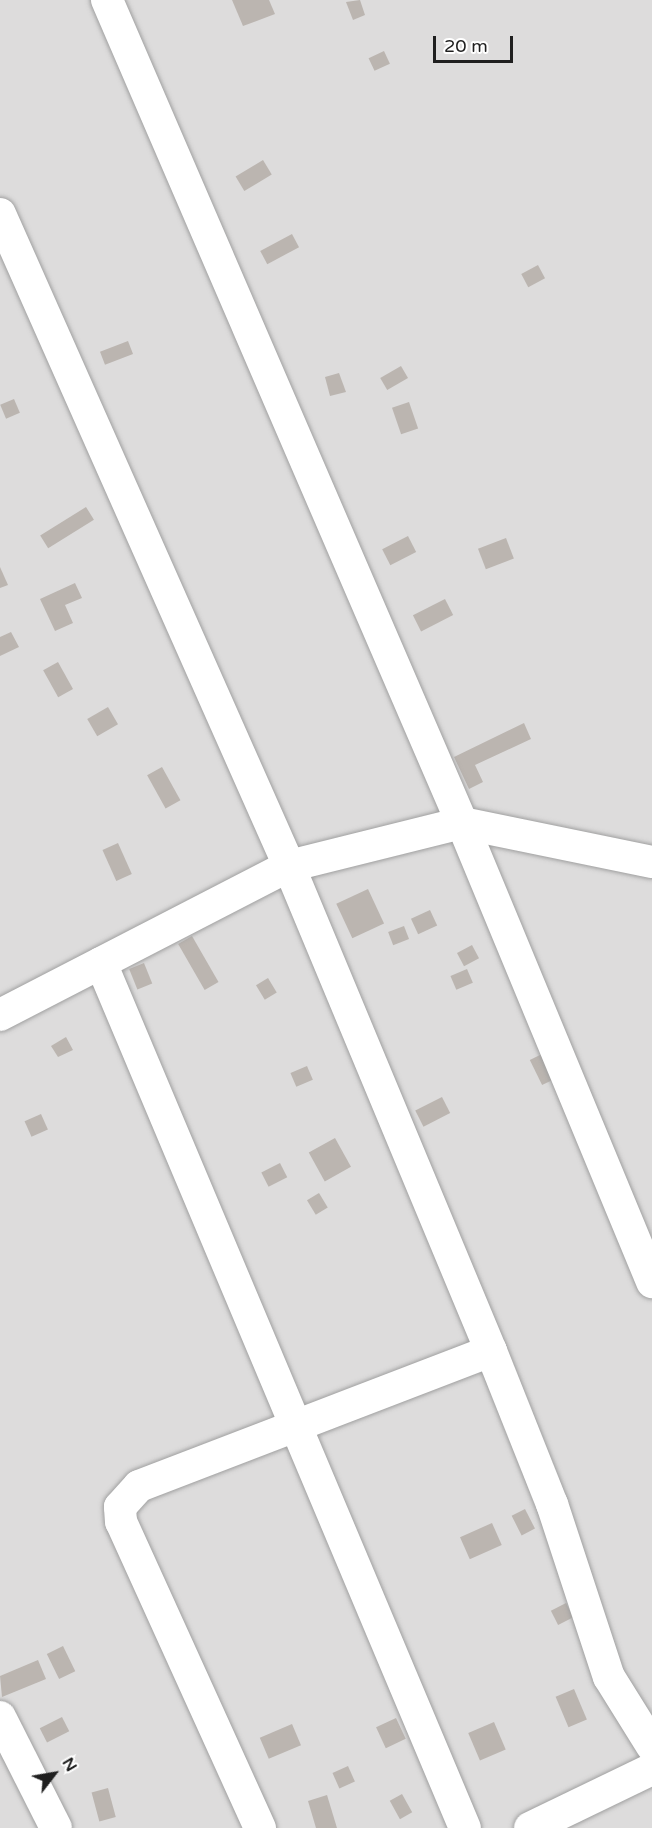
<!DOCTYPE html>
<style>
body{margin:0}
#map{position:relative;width:652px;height:1828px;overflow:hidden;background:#eeece7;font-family:"Varela Round",sans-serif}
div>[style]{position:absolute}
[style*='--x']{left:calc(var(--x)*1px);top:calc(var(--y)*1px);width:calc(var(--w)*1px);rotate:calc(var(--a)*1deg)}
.residential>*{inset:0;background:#dddcdc;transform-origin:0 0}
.building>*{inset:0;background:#bbb5b0;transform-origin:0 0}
.roads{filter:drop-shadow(0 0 2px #a0a0a0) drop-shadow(0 0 2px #a0a0a0)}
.street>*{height:32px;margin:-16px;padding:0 16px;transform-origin:16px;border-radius:16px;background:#fff}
span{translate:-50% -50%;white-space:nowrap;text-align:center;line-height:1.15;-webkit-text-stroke:4.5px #fff;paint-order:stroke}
.north{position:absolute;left:24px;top:1744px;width:60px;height:60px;-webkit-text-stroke:4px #fff;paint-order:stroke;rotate:59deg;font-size:16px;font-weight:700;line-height:24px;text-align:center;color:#1f1f1f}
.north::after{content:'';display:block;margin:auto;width:21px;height:27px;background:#1f1f1f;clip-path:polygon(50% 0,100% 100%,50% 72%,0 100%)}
.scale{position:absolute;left:433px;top:36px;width:80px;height:27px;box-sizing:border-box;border:3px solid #1f1f1f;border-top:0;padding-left:8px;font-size:18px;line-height:21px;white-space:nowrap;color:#1f1f1f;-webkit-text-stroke:4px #fff;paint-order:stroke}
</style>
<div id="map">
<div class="residential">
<i style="left:0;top:0;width:652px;height:1828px"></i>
</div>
<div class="building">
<i style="clip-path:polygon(232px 0,269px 0,275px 14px,243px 26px)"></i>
<i style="clip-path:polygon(360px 0,365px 15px,353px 20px,346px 2px)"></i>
<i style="left:384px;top:51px;width:14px;height:17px;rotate:65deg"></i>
<i style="left:263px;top:160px;width:17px;height:32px;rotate:59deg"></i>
<i style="left:292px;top:234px;width:15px;height:36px;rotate:62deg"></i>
<i style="left:538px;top:265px;width:15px;height:19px;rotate:62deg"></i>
<i style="left:128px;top:341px;width:14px;height:30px;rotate:69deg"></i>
<i style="left:401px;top:366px;width:14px;height:24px;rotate:60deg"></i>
<i style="clip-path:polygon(339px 373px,346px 392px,330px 396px,325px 377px)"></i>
<i style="left:14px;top:399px;width:15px;height:15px;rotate:67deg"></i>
<i style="left:409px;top:402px;width:28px;height:18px;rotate:71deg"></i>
<i style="left:86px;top:507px;width:15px;height:54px;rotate:58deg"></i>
<i style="left:408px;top:536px;width:18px;height:29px;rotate:63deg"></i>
<i style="left:506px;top:538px;width:22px;height:30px;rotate:69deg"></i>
<i style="clip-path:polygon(0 567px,8px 585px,0 588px)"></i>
<i style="clip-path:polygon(75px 583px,82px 598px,65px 605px,73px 623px,55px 631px,40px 599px)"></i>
<i style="left:445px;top:599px;width:18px;height:36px;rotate:63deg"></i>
<i style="clip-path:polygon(11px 632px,19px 647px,0 656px,0 637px)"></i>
<i style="left:58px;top:662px;width:31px;height:17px;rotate:61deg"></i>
<i style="left:108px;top:707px;width:20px;height:24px;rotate:60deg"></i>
<i style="clip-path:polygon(524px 723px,531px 739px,475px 765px,483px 782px,469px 789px,454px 757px)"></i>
<i style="left:162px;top:767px;width:38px;height:17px;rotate:61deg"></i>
<i style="left:118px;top:843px;width:34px;height:17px;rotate:66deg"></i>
<i style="left:368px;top:889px;width:38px;height:35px;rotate:65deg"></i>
<i style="left:430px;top:910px;width:17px;height:21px;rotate:65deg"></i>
<i style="left:404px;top:926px;width:14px;height:17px;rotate:69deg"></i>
<i style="left:192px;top:936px;width:53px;height:16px;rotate:60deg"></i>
<i style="left:472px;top:945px;width:15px;height:17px;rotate:62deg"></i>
<i style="left:144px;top:963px;width:22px;height:16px;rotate:68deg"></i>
<i style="left:467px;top:969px;width:15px;height:18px;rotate:67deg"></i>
<i style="left:268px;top:978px;width:17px;height:14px;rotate:59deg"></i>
<i style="clip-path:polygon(66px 1037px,73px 1050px,58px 1057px,51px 1046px)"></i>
<i style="left:546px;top:1052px;width:28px;height:18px;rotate:64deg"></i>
<i style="left:307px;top:1066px;width:15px;height:18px;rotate:67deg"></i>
<i style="left:442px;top:1097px;width:18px;height:30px;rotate:63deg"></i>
<i style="left:41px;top:1114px;width:17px;height:18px;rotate:66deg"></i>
<i style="left:335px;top:1138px;width:33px;height:30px;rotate:61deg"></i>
<i style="left:280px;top:1163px;width:16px;height:21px;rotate:63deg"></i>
<i style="left:319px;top:1193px;width:17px;height:14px;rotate:59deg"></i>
<i style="left:525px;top:1509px;width:22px;height:15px;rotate:63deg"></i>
<i style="left:492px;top:1523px;width:24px;height:35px;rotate:66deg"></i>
<i style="left:566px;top:1603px;width:16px;height:17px;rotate:63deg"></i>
<i style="left:63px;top:1646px;width:28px;height:18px;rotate:64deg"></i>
<i style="clip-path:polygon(38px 1660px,46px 1679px,2px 1697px,0 1676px)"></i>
<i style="left:574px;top:1689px;width:33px;height:20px;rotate:67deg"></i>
<i style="left:62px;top:1717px;width:16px;height:25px;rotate:63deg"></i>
<i style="left:396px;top:1718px;width:23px;height:22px;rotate:65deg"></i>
<i style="left:494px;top:1722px;width:30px;height:28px;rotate:67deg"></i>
<i style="left:292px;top:1724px;width:23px;height:35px;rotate:67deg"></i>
<i style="left:348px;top:1766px;width:17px;height:17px;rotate:66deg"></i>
<i style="left:108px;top:1788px;width:30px;height:17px;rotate:75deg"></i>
<i style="left:402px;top:1794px;width:21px;height:14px;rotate:61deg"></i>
<i style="clip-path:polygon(327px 1795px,337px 1828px,316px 1828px,308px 1801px)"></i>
</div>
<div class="roads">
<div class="street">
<i style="--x:107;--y:0;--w:896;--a:66.67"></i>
<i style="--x:462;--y:823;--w:497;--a:67.5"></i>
<i style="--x:0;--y:214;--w:713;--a:66.09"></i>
<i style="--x:289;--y:866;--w:525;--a:67.39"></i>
<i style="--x:491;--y:1351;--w:165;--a:68.3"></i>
<i style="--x:552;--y:1504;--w:182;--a:71.8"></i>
<i style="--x:609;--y:1677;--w:81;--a:58.1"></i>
<i style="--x:101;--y:963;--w:938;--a:67.18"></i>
<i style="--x:0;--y:1015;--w:325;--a:-27.3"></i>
<i style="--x:289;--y:866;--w:178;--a:-14"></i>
<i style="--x:462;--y:823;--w:194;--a:11.6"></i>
<i style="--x:0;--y:1717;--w:124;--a:63.2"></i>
<i style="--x:260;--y:1828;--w:336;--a:-114.4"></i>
<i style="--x:121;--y:1522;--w:15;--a:-94"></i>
<i style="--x:120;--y:1507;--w:28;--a:-48"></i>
<i style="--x:139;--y:1486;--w:377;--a:-21"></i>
<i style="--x:530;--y:1828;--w:136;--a:-25.8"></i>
</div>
</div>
<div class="north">N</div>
<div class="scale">20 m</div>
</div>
